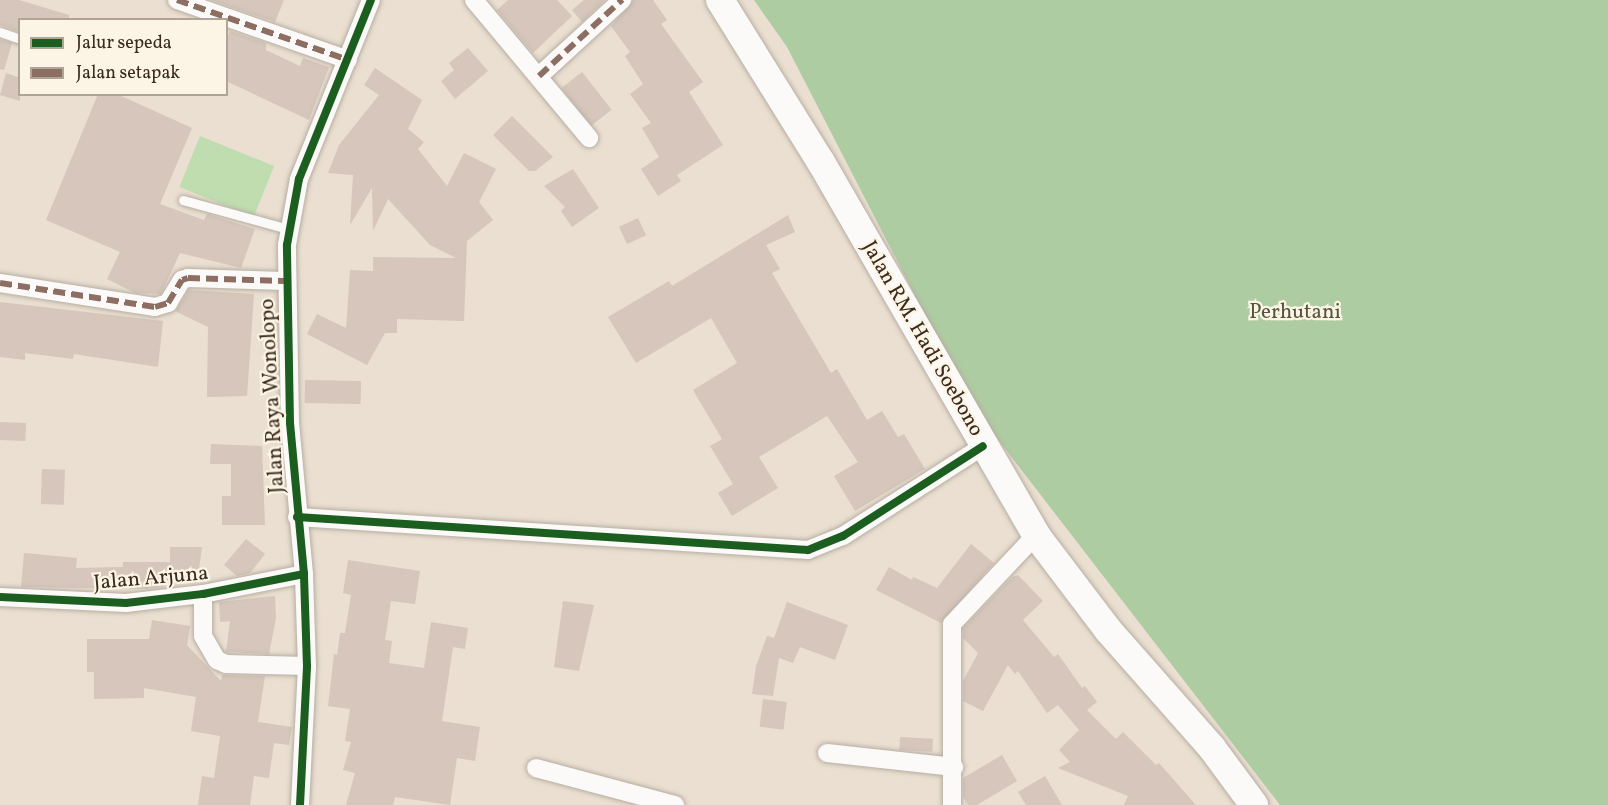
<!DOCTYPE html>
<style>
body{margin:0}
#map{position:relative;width:1608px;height:805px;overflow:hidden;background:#eadfd0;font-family:Vollkorn,serif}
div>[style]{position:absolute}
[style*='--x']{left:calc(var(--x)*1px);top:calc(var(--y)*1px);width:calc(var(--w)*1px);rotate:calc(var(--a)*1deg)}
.green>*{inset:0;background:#bfddae;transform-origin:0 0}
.forest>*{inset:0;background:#aecca2}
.building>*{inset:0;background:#d6c6bb;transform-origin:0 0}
.roads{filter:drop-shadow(0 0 2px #b6aea3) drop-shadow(0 0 2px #b6aea3)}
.lane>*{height:9px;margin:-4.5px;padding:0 4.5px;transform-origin:4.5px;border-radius:4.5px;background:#fcfaf8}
.street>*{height:18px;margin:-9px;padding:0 9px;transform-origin:9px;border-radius:9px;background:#fcfaf8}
.primary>*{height:28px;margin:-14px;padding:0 14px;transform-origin:14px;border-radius:14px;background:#fcfaf8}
.quiet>*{height:6px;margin-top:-3px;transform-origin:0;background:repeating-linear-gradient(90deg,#8d6e63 0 12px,transparent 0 18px)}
.cycleway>*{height:8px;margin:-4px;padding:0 4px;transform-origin:4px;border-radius:4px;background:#1b5e20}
span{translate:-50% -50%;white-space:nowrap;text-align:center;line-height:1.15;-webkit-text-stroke:4.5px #fcf5e5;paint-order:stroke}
.park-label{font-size:21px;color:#53563b}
.street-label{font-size:21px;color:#3b2a1e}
.legend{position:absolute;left:18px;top:18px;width:210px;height:78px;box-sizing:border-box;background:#fcf5e5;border:2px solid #afa495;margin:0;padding:8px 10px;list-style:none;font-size:18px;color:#3b2a1e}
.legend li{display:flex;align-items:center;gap:12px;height:30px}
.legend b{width:30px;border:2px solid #afa495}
</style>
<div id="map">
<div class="green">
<i style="left:200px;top:136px;width:80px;height:55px;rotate:22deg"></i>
</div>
<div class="forest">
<i style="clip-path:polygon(754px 0,1608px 0,1608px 805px,1280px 805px,972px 406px,787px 47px)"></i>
</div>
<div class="building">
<i style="clip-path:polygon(0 0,19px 0,69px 15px,69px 20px,20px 20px,20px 32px,0 25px)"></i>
<i style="clip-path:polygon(211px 0,284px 0,275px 22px)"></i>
<i style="clip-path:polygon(508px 0,557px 0,572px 16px,533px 53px,497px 10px)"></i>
<i style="clip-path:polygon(584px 0,605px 0,582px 22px,572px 10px)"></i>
<i style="clip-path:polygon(633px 0,653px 0,667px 20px,661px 24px,703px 82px,689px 92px,723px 145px,677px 175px,681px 181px,658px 196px,641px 169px,659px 157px,642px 128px,651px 123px,630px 94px,643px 84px,625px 56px,630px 52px,611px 26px)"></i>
<i style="clip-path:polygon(230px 31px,266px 43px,266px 50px,300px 66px,303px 58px,329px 67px,309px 120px,226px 81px,226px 39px)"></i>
<i style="clip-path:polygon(0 39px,12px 43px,4px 70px,0 69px)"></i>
<i style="clip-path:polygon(468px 48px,488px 71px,455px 99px,441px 81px,454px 70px,449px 63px)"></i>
<i style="clip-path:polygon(375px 68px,422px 100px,408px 129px,424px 142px,418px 149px,447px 186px,464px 153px,496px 169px,479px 202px,493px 220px,467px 241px,464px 321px,397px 319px,397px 333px,385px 333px,367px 365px,307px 334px,317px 314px,346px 328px,350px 270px,373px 271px,373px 257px,456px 258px,430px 245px,388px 199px,373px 231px,372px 188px,350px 225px,353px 175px,328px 173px,339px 145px,379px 95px,364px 85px)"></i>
<i style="left:582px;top:72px;width:48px;height:26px;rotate:52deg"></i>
<i style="clip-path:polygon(6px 73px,20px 78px,20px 101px,0 95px)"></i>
<i style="clip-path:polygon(98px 94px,117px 94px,192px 128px,160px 204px,204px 220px,207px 214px,255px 229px,241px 268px,180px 253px,161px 294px,135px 293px,107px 279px,120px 252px,46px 220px)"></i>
<i style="clip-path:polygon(512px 116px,553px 157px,535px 171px,529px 171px,493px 135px)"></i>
<i style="clip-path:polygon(573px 169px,599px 208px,572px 227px,561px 211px,565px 207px,544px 186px)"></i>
<i style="clip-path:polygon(788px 215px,795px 232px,766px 245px,780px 269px,772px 273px,831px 373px,837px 369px,867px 420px,882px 411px,898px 437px,904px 434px,925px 469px,855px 511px,834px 476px,858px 462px,827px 416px,759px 457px,778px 488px,732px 516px,718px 493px,733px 484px,710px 446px,722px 439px,693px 390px,737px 363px,711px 318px,636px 363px,608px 317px,669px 281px,672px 286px)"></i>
<i style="left:638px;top:218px;width:19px;height:21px;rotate:65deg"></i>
<i style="clip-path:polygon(189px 290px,254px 294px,247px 396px,207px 397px,208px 327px,175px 311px)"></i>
<i style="clip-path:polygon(0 302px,163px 321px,158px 367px,74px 354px,73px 359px,25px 353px,25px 360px,0 357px)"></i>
<i style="left:305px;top:380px;width:56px;height:23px;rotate:1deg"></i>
<i style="left:0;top:422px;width:26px;height:18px;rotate:2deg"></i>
<i style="clip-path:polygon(211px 444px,262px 446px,265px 525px,222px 525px,222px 496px,231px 496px,231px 464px,210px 464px)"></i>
<i style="left:42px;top:469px;width:23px;height:35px;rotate:2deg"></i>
<i style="clip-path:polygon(246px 539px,265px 554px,250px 573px,237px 576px,224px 565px)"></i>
<i style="clip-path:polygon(971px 544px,994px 563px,941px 623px,876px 590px,889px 567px,912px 580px,913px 577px,937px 588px)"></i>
<i style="clip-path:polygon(170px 547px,202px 547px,197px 583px,163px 583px,163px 587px,147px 589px,21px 587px,24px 553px,77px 558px,76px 568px,123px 567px,123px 562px,170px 562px)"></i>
<i style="clip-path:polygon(348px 560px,420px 571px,415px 604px,391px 601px,385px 640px,392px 641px,389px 663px,424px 668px,431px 622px,468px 628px,465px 649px,453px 647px,442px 721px,480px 727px,475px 761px,457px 758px,450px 805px,395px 797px,393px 805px,346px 805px,355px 773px,343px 770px,351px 742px,345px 741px,350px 709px,328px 706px,334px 654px,337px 655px,340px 633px,345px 633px,351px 595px,343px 593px)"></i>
<i style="clip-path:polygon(1018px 575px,1043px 601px,1023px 620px,1054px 657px,1058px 654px,1082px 688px,1085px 686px,1097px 702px,1087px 710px,1116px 739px,1123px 732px,1156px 765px,1159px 763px,1196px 805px,1124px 805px,1128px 796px,1058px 768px,1070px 762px,1059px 750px,1079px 730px,1058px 705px,1047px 713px,1018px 671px,1015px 674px,1008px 665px,983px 711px,963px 701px,963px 681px,978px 653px,963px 638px,963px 628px,1012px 577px)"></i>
<i style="clip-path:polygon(275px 596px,276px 618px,269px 654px,226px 652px,230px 621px,220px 622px,219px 602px)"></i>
<i style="clip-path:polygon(563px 601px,594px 605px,579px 671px,554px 667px)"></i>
<i style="clip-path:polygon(787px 602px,848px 625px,835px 660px,800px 647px,793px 663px,779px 658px,773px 696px,752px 694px,756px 666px,767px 636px,774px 638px)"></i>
<i style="clip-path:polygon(152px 620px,190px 626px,187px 645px,221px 681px,222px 675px,265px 676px,258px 722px,292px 727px,289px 745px,274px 743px,269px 778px,254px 776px,250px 805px,198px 805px,202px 776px,214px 778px,220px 736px,191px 731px,196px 697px,144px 688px,144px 698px,94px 699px,94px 672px,87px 672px,87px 639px,149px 639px)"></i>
<i style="left:763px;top:699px;width:24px;height:28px;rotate:7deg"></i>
<i style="left:900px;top:737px;width:33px;height:13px;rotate:3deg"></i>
<i style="clip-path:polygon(1002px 755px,1017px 781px,977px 805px,968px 805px,963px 797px,963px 778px)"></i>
<i style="clip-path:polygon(1045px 776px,1062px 805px,1026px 805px,1018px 792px)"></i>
</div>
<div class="roads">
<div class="lane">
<i style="--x:0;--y:32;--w:21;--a:19"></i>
<i style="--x:183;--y:200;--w:109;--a:15.4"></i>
</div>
<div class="street">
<i style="--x:177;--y:0;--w:181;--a:19.3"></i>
<i style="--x:474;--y:0;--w:180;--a:50.2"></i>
<i style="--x:539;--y:76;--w:113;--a:-42.5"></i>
<i style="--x:0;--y:283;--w:157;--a:8.8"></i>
<i style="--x:155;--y:307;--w:14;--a:-17"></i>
<i style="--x:168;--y:303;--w:27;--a:-59"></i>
<i style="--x:182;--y:280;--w:6;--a:-18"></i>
<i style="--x:188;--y:278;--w:96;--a:1.8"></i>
<i style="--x:297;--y:517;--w:512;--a:3.69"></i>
<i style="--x:808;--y:550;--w:38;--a:-22"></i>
<i style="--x:843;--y:536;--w:166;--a:-32.7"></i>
<i style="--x:203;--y:594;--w:42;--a:90"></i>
<i style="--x:203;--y:636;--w:28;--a:60"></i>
<i style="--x:217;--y:660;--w:10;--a:24"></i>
<i style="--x:226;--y:664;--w:81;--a:1.4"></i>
<i style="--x:0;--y:597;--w:126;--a:2.7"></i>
<i style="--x:126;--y:603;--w:78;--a:-6.7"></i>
<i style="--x:203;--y:594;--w:103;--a:-11.2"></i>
<i style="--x:827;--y:753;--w:128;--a:6.3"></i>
<i style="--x:536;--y:768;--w:144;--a:14.9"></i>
<i style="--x:300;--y:805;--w:139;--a:-87.1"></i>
<i style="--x:307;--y:666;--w:92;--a:-91.9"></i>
<i style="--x:304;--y:574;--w:152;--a:-95.3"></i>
<i style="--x:290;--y:423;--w:178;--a:-91"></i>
<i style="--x:287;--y:245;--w:67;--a:-79.7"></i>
<i style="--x:299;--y:179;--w:193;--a:-68.1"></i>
<i style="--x:952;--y:805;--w:181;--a:-90"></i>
<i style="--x:952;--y:624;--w:122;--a:-46.7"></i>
</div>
<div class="primary">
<i style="--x:720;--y:0;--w:191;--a:58.1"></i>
<i style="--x:821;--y:162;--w:431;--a:60"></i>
<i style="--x:1036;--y:535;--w:119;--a:52.8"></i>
<i style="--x:1108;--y:630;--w:157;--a:48.6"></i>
<i style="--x:1212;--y:748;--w:71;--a:53.6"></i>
</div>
</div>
<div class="quiet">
<i style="--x:177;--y:0;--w:181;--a:19.3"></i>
<i style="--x:539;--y:76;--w:113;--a:-42.5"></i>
<i style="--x:0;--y:283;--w:157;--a:8.8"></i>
<i style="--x:155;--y:307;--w:14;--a:-17"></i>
<i style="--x:168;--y:303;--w:27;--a:-59"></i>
<i style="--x:182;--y:280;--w:6;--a:-18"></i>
<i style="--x:188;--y:278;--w:96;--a:1.8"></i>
</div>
<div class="cycleway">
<i style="--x:297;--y:517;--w:512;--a:3.69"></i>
<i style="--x:808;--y:550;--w:38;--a:-22"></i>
<i style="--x:843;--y:536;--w:166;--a:-32.7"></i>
<i style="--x:0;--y:597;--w:126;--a:2.7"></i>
<i style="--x:126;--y:603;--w:78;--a:-6.7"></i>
<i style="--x:203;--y:594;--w:103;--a:-11.2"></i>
<i style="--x:300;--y:805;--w:139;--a:-87.1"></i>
<i style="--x:307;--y:666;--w:92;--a:-91.9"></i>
<i style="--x:304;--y:574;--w:152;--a:-95.3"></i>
<i style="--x:290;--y:423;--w:178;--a:-91"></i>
<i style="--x:287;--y:245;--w:67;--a:-79.7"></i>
<i style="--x:299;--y:179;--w:193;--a:-68.1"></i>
</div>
<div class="park-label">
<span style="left:1295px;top:313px">Perhutani</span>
</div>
<div class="street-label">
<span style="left:922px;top:339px;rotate:60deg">Jalan RM. Hadi Soebono</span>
<span style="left:273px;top:396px;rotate:-93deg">Jalan Raya Wonolopo</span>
<span style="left:151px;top:579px;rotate:-5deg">Jalan Arjuna</span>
</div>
<ul class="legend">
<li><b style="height:8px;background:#1b5e20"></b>Jalur sepeda</li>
<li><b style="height:8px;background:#8d6e63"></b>Jalan setapak</li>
</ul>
</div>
